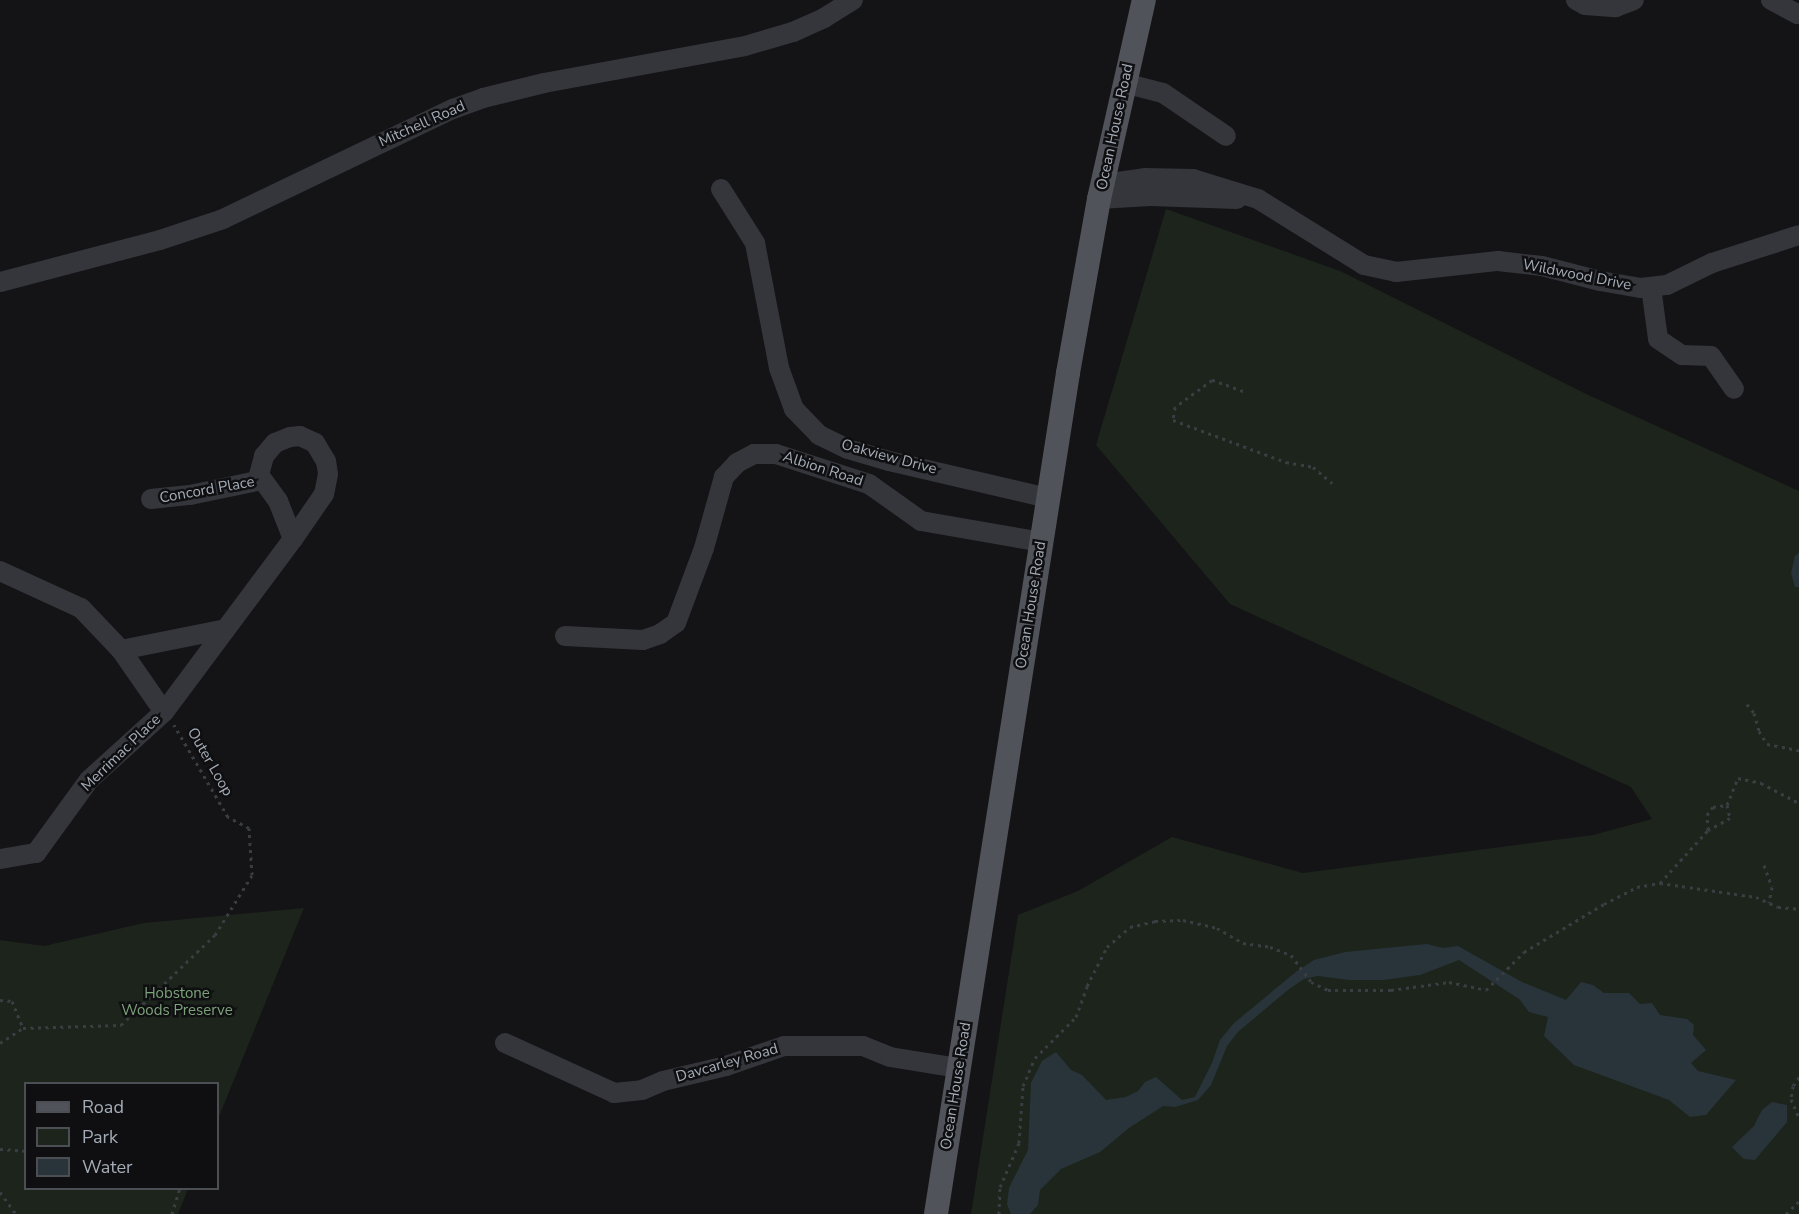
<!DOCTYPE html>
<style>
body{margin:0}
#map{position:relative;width:1799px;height:1214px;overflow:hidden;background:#141416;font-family:"Nunito Sans",sans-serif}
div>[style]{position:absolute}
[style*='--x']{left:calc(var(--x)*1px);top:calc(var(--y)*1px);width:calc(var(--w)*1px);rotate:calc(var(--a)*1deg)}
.green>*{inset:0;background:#1c241c}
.water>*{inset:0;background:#29343a}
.path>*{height:3px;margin-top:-1.5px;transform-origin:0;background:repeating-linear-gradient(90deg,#3a3d42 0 3px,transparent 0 7.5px)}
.minor>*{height:20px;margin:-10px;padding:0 10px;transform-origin:10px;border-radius:10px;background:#34363b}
.major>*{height:24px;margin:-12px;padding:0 12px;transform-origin:12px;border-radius:12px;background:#50535a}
span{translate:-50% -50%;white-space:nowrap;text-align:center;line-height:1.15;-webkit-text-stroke:5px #0f0f11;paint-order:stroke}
.street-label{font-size:15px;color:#a4acb7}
.park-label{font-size:15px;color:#7ca37a}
.legend{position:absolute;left:24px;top:1082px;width:195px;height:108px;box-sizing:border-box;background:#0f0f11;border:2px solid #4b4e53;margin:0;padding:8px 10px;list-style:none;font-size:18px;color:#a4acb7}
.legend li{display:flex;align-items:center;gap:12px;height:30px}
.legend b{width:30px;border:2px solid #4b4e53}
</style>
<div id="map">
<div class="green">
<i style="clip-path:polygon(1166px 209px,1340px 271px,1584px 393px,1799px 491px,1799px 1214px,971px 1214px,1018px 915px,1078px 891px,1172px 837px,1303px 873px,1593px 835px,1652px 819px,1631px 787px,1230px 604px,1096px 445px)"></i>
<i style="clip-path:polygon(304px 908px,218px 1119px,218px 1084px,26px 1084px,26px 1188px,188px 1189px,178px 1214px,0 1214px,0 940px,44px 946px,144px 923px)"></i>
</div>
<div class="water">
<i style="clip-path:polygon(1799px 553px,1799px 587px,1795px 587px,1791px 573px,1795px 556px)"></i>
<i style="clip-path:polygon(1427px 944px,1443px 948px,1458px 946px,1522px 982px,1566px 1000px,1581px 982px,1593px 985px,1604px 993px,1629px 993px,1640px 1004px,1652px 1003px,1660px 1015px,1687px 1019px,1694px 1025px,1693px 1035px,1706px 1050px,1691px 1063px,1698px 1071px,1736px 1080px,1706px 1115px,1690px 1117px,1669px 1100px,1574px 1065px,1544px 1036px,1548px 1017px,1529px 1012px,1519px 999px,1459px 960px,1420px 975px,1383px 980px,1349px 980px,1318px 976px,1304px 979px,1289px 989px,1238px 1032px,1227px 1046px,1211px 1085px,1198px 1100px,1175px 1107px,1163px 1106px,1129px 1128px,1100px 1152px,1061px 1169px,1040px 1190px,1038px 1205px,1030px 1214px,1011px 1214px,1007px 1204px,1009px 1188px,1028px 1150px,1031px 1083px,1042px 1061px,1056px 1052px,1071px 1070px,1082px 1075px,1106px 1100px,1126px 1097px,1138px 1091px,1145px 1082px,1156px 1077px,1182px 1100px,1195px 1097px,1212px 1063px,1220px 1040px,1234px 1023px,1297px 971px,1314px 960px,1345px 952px)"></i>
<i style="clip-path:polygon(1772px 1102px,1787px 1105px,1787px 1122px,1755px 1160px,1744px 1159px,1732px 1147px,1754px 1126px,1762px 1110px)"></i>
</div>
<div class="path">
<i style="--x:1243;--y:391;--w:33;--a:-160"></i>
<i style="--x:1212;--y:380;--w:46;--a:143.9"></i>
<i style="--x:1175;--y:407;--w:13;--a:99"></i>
<i style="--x:1173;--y:420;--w:121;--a:20.4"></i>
<i style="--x:1286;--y:462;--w:27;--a:10"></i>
<i style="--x:1313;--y:467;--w:25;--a:40"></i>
<i style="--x:1747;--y:704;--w:11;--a:52"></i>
<i style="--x:1754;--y:713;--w:19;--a:74"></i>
<i style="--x:1759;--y:731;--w:15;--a:58"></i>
<i style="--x:1767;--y:744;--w:33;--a:11"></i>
<i style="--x:1727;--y:805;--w:29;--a:-68"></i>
<i style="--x:1738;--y:778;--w:24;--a:12"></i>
<i style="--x:1761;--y:783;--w:43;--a:27.8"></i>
<i style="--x:1764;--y:865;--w:23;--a:70"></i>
<i style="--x:1772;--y:887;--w:16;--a:101"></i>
<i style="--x:1660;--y:883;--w:72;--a:-47.8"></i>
<i style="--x:1708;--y:830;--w:15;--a:-94"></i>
<i style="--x:1707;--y:815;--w:10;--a:-53"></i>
<i style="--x:1713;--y:807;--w:14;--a:-8"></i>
<i style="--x:1727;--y:805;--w:13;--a:77"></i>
<i style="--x:1730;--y:818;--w:25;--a:151"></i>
<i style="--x:0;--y:1000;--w:12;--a:5"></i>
<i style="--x:12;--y:1001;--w:29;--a:68"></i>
<i style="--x:0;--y:1043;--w:27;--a:-33"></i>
<i style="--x:23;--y:1028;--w:98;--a:-1.8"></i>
<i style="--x:121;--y:1025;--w:130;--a:-43.8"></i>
<i style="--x:215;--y:935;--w:70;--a:-58.3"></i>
<i style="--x:252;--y:875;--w:47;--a:-93.7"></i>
<i style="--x:249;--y:828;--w:24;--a:-152"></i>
<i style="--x:228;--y:817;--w:107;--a:-120.4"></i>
<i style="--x:1799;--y:1077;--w:11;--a:124"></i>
<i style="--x:1793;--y:1086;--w:13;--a:99"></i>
<i style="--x:1791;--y:1099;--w:21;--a:67"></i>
<i style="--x:0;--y:1149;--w:26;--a:4"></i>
<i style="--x:0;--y:1192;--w:27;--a:54"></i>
<i style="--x:172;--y:1214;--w:27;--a:-73"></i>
<i style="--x:999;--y:1214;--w:27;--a:-88"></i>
<i style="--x:1000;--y:1187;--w:48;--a:-66.6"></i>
<i style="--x:1019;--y:1143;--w:57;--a:-86"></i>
<i style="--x:1023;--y:1086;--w:30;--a:-67"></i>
<i style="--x:1035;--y:1058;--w:58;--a:-45"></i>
<i style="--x:1076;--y:1017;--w:33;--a:-70"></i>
<i style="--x:1087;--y:986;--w:44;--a:-62.9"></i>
<i style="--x:1107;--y:947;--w:30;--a:-41"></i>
<i style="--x:1130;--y:927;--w:26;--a:-13"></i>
<i style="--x:1155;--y:921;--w:28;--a:-2"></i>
<i style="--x:1183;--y:920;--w:35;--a:13"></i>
<i style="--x:1217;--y:928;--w:30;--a:30"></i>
<i style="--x:1243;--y:943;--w:27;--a:8"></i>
<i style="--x:1270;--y:947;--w:22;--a:21"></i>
<i style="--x:1291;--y:955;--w:34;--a:53"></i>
<i style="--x:1311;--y:982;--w:19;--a:25"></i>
<i style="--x:1328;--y:990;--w:63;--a:0"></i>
<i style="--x:1391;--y:990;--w:59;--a:-7.9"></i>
<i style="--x:1449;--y:982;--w:38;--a:12"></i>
<i style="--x:1486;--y:990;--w:54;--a:-45"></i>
<i style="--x:1524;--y:952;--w:93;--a:-31"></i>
<i style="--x:1604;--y:904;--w:37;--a:-27"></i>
<i style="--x:1637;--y:887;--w:23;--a:-10"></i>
<i style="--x:1660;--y:883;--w:97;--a:8.3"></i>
<i style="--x:1756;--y:897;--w:24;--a:24"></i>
<i style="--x:1778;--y:907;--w:21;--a:5"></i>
<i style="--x:1786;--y:1214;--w:18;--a:-45"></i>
</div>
<div class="minor">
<i style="--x:1576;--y:0;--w:10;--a:29"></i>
<i style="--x:1585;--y:5;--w:31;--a:4"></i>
<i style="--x:1616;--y:7;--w:19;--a:-21"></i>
<i style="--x:1771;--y:0;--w:30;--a:28"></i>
<i style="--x:1124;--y:83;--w:40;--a:14.4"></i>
<i style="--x:1163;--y:93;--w:76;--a:34.3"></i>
<i style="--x:1103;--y:184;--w:42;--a:-8.1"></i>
<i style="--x:1145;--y:178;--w:48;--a:1.2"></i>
<i style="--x:1193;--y:179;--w:68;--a:17.1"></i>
<i style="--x:1258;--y:199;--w:125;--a:31.9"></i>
<i style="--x:1364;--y:265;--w:33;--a:12"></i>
<i style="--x:1396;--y:272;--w:103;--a:-6.2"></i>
<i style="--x:1498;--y:261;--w:44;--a:6.5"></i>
<i style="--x:1542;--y:266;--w:60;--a:14.5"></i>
<i style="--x:1600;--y:281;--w:42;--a:9.7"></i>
<i style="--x:1641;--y:288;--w:26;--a:-7"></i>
<i style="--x:1667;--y:285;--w:50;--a:-26.1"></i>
<i style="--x:1712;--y:263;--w:91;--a:-17.8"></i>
<i style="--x:721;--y:189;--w:64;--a:57.8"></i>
<i style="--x:755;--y:243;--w:127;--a:79.1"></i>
<i style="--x:779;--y:368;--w:44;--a:69.9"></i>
<i style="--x:794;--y:409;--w:36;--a:46"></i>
<i style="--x:819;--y:435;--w:32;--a:26"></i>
<i style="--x:848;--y:449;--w:43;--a:16.3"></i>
<i style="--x:889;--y:461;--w:163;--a:13.1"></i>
<i style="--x:1099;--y:199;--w:51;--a:-3.4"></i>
<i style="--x:1150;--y:196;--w:87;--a:2"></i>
<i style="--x:0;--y:282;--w:165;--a:-14.7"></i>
<i style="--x:160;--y:240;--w:66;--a:-18.4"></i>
<i style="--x:223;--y:219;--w:255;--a:-25.6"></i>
<i style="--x:453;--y:109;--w:32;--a:-20"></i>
<i style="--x:483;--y:98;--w:63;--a:-13.8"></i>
<i style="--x:544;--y:83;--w:204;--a:-10.4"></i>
<i style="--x:745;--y:46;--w:50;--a:-16.3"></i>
<i style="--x:793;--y:32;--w:34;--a:-24"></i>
<i style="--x:824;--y:18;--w:34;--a:-32"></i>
<i style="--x:1651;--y:287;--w:52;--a:82.3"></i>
<i style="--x:1658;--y:339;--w:29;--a:34"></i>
<i style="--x:1682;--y:355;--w:29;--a:2"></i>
<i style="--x:1711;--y:356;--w:40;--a:55.1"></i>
<i style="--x:151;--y:499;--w:39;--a:-6"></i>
<i style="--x:190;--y:495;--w:74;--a:-11.8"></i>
<i style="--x:0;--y:571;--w:89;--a:24.6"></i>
<i style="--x:81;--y:608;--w:58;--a:46.4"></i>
<i style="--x:121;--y:650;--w:75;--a:55.3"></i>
<i style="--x:565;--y:636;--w:78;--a:2.9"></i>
<i style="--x:643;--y:640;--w:18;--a:-19"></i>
<i style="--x:660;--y:634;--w:19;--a:-35"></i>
<i style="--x:676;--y:623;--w:80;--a:-69.5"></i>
<i style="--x:704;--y:548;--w:74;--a:-74.3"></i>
<i style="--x:724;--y:477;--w:19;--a:-47"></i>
<i style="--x:737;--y:463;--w:19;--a:-28"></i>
<i style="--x:754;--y:454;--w:22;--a:0"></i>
<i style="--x:776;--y:454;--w:98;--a:17.9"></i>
<i style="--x:869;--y:484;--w:64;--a:35.4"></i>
<i style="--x:921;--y:521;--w:122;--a:9.9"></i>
<i style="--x:121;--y:650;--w:107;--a:-11.3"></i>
<i style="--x:1;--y:859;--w:36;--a:-10"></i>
<i style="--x:36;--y:853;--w:90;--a:-54"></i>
<i style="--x:89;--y:780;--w:101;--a:-42.2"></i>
<i style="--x:164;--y:712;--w:216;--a:-53.3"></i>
<i style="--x:293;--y:539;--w:41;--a:-111.5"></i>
<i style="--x:278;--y:501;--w:32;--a:-126"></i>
<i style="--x:259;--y:475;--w:20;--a:-75"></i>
<i style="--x:264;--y:456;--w:17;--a:-50"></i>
<i style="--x:275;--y:443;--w:16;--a:-22"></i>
<i style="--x:290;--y:437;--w:10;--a:-6"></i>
<i style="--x:300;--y:436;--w:17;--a:25"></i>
<i style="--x:315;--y:443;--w:21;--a:59"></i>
<i style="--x:326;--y:461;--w:13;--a:81"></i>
<i style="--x:328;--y:474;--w:20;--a:101"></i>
<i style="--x:324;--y:494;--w:55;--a:124.6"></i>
<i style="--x:505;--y:1043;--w:120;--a:24.6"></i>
<i style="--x:614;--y:1093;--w:28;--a:-6"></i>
<i style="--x:642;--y:1090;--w:23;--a:-23"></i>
<i style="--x:663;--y:1081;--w:65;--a:-13.4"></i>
<i style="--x:726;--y:1066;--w:61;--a:-19"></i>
<i style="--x:784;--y:1046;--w:79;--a:0"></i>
<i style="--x:863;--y:1046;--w:29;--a:22"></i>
<i style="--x:890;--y:1057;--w:70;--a:9.1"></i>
</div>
<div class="major">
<i style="--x:936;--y:1214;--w:851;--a:-81.08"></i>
<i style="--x:1068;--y:373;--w:177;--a:-79.9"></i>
<i style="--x:1099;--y:199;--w:204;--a:-77.3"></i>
</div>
<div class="street-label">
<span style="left:422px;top:124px;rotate:-24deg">Mitchell Road</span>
<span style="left:1115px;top:127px;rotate:-78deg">Ocean House Road</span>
<span style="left:1577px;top:275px;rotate:11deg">Wildwood Drive</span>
<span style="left:889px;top:457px;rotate:15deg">Oakview Drive</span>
<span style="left:823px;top:469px;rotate:18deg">Albion Road</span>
<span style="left:207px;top:490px;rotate:-10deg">Concord Place</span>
<span style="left:1031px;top:605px;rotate:-81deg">Ocean House Road</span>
<span style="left:121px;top:753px;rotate:-44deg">Merrimac Place</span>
<span style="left:210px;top:762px;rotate:60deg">Outer Loop</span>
<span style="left:727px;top:1063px;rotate:-16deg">Davcarley Road</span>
<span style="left:956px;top:1086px;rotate:-81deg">Ocean House Road</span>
</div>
<div class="park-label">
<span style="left:177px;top:1002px">Hobstone<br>Woods Preserve</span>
</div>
<ul class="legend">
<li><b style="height:8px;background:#50535a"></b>Road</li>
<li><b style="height:16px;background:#1c241c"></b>Park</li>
<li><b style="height:16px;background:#29343a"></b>Water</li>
</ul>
</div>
